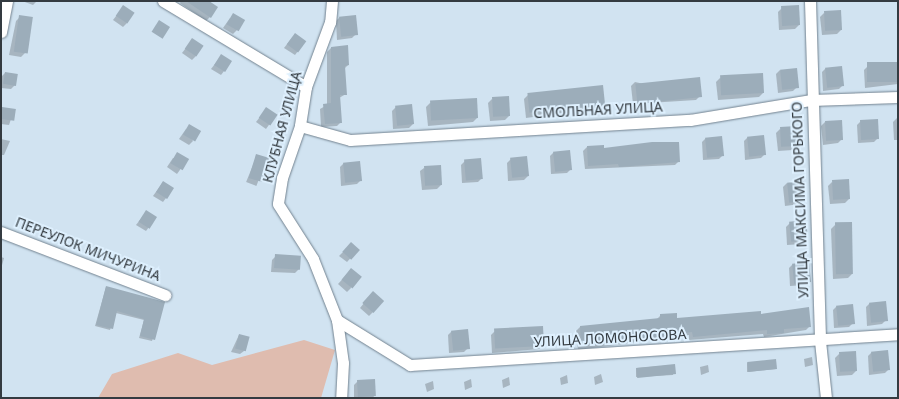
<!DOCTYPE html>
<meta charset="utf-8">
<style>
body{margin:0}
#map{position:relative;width:899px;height:399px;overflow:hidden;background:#d1e3f1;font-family:"Noto Sans",sans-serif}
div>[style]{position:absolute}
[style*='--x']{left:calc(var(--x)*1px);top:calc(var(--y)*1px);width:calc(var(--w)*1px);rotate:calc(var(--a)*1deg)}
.green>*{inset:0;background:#dfbcaf}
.shadow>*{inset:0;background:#0003;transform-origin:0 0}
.building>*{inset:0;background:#9cadba;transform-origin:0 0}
.roads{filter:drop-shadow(0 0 1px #72828f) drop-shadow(0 0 1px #72828f)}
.minor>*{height:11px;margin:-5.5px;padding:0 5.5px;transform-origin:5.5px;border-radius:5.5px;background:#fff}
span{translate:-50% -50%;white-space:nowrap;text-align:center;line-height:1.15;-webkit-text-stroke:4px #def0fe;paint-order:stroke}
.street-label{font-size:14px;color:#343b41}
.frame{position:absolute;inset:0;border:2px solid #343b41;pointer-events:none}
</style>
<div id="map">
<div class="green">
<i style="clip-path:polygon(304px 340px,335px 350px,321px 398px,98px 398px,112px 374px,178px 353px,212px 365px)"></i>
</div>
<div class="shadow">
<i style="clip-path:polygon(22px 1px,37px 1px,33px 5px)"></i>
<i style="clip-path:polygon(181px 1px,207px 1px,210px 17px,206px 21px,180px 3px)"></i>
<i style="clip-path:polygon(782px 8px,799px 25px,795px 29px,779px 30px,778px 12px)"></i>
<i style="clip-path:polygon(120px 11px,127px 23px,123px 27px,113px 20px)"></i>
<i style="clip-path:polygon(824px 13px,841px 30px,837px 34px,822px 35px,820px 17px)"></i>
<i style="clip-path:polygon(20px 17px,25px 53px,21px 57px,9px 55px,16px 21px)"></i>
<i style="clip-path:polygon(340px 17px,356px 34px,352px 38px,337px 40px,336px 21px)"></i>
<i style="clip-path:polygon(230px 18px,237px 30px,233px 34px,223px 28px)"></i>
<i style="clip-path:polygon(291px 39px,298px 51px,295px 55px,284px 48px)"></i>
<i style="clip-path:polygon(192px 40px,196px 56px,192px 60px,182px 53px)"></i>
<i style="clip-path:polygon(331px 48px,348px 65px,344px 69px,346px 94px,339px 98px,341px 122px,337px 126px,321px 127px,320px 109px,327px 105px,327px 52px)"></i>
<i style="clip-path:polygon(221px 56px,231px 62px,221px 75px,211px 69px)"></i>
<i style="clip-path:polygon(898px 62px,898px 84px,865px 88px,864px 70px,868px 66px)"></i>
<i style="clip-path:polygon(826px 68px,843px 85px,839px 89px,823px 91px,822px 72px)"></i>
<i style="clip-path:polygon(780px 70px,797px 87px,793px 91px,778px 93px,776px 74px)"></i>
<i style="clip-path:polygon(5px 73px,15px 85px,11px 89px,1px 88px,1px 77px)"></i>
<i style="clip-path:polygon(720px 78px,763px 93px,759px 97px,718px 100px,716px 82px)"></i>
<i style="clip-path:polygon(635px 82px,700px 96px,696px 100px,633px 104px,631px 86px)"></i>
<i style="clip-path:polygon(528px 95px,604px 104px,600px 108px,526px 118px,524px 99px)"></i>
<i style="clip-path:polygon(492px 99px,509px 116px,505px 120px,490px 121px,488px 103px)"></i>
<i style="clip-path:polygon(430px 103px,477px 118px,473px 122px,428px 126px,426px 107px)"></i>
<i style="clip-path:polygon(396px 107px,413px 124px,409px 128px,393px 129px,392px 111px)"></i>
<i style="clip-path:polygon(3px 108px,14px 110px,9px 125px,1px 124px)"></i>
<i style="clip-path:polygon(263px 113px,276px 115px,266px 129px,256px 122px)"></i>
<i style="clip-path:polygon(897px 118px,898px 140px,894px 140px,893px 122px)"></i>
<i style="clip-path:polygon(861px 121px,878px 138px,874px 142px,858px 143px,857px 125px)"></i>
<i style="clip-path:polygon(825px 122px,842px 139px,838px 143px,823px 145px,821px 126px)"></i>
<i style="clip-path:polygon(186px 129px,193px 141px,189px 145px,179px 139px)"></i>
<i style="clip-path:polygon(780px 129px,797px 146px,793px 150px,778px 151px,776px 133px)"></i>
<i style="clip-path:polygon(748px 137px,765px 154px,761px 158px,745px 160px,744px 141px)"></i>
<i style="clip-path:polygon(706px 138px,723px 155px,719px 159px,703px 160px,702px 142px)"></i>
<i style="clip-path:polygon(1px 139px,10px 141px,4px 155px,1px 155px)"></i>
<i style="clip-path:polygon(587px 147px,679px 161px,675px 165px,585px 169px,583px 151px)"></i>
<i style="clip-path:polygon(554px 152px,571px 169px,567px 173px,551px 174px,550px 156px)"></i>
<i style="left:257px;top:155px;width:11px;height:29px;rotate:22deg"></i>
<i style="clip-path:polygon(173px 158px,187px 160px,177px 174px,167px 167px)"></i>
<i style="clip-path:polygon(511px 159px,528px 176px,524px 180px,508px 181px,507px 163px)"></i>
<i style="clip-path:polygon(465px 161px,482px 178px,478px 182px,462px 183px,461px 165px)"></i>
<i style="clip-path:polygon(344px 163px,361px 180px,357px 184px,341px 186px,340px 167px)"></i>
<i style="clip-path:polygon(424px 168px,441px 185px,437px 189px,422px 190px,420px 171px)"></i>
<i style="clip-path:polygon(163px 182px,166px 198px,163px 202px,153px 196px)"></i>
<i style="clip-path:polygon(832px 182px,849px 199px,845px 203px,830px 204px,828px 186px)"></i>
<i style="clip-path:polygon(787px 183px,804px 200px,800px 204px,785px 206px,783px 187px)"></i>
<i style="clip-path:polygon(146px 212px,149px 227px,146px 231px,136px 225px)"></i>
<i style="clip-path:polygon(790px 223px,806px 240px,802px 244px,787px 245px,786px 227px)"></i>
<i style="clip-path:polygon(835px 225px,852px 274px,848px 278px,833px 279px,831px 229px)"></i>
<i style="clip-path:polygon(351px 244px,358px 250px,347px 262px,339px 256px)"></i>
<i style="clip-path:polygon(276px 256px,299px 269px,295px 273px,271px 272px,272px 260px)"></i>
<i style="clip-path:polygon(1px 257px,4px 258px,1px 269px)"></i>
<i style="clip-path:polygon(793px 264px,809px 281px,805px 285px,790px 286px,789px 268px)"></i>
<i style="clip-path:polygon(348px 273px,351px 288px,347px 292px,338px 284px)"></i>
<i style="clip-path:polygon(106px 287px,164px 303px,152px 341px,139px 338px,144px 320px,116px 313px,110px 330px,95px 326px)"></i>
<i style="clip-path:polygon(369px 297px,373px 312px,369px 316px,360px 308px)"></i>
<i style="clip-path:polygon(870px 303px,886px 320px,882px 324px,867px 326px,866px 307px)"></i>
<i style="clip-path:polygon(837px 306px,853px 323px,849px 327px,834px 328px,833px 310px)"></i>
<i style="clip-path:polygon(660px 316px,676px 320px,760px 316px,810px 326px,806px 330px,764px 337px,763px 334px,689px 340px,689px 335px,578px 350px,576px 331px,580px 327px,656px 320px)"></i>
<i style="clip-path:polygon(452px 331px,468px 348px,464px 352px,449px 353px,448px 335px)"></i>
<i style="clip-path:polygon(495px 331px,543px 345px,539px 349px,492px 353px,491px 335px)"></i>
<i style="clip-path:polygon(239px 335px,244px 351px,240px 354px,231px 352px)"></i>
<i style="clip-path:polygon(872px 352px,889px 369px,885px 373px,869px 375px,868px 356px)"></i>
<i style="clip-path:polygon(839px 354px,856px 371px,852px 375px,837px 376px,835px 358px)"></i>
<i style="clip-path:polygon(812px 357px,813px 365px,805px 367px,804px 359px)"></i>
<i style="clip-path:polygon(747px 363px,776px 369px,747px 372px)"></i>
<i style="clip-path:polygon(674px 365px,673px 375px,636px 377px,636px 368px)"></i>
<i style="clip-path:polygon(708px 365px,709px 372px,701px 375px,700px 367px)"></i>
<i style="clip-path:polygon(601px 374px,603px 382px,595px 385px,594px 377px)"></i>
<i style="clip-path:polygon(567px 375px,568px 383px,561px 385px,560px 378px)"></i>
<i style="clip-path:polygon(509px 377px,510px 385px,503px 388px,502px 380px)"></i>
<i style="clip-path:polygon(471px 379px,472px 387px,465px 390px,464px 382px)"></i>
<i style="clip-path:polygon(358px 381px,374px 396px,373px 398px,354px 398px,354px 385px)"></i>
<i style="clip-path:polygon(433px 381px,434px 389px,427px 392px,425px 384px)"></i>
</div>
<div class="building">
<i style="clip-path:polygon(186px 1px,209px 1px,218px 7px,211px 18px)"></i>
<i style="left:123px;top:5px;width:14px;height:13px;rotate:34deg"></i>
<i style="left:799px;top:5px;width:20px;height:18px;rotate:87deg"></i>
<i style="left:841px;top:10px;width:20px;height:17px;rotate:87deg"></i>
<i style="left:233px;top:13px;width:14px;height:13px;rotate:30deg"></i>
<i style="left:19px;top:15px;width:14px;height:37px;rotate:8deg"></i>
<i style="left:356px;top:15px;width:20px;height:17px;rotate:84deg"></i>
<i style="left:159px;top:20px;width:13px;height:14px;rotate:32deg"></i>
<i style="left:295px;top:33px;width:14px;height:14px;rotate:36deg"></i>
<i style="left:192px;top:38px;width:14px;height:13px;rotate:34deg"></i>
<i style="clip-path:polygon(348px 45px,349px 65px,345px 66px,347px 95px,340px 95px,342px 123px,325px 124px,323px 104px,331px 103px,331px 47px)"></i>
<i style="left:221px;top:54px;width:13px;height:13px;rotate:32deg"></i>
<i style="left:898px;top:62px;width:20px;height:31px;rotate:90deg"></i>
<i style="left:842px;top:66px;width:20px;height:17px;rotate:84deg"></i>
<i style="left:797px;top:68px;width:20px;height:17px;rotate:84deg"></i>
<i style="left:5px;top:72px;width:13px;height:12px;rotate:9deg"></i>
<i style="left:763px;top:73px;width:20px;height:43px;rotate:87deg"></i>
<i style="left:700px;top:77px;width:20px;height:65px;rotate:84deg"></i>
<i style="left:603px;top:85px;width:20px;height:76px;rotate:84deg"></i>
<i style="left:509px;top:96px;width:20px;height:17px;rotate:87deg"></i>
<i style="left:477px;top:98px;width:20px;height:47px;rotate:87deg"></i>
<i style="left:412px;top:104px;width:20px;height:17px;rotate:84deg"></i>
<i style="left:2px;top:107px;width:14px;height:12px;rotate:8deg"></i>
<i style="left:266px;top:107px;width:14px;height:13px;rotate:34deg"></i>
<i style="left:878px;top:119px;width:20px;height:18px;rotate:87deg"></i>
<i style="left:842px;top:120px;width:20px;height:17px;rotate:87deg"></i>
<i style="left:189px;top:124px;width:14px;height:12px;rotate:30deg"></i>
<i style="left:797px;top:126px;width:20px;height:17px;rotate:87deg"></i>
<i style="left:764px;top:135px;width:20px;height:17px;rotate:84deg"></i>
<i style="left:722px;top:136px;width:20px;height:17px;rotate:84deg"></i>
<i style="clip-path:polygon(652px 142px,679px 142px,680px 162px,619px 167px,618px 164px,588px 166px,587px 146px,604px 145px,604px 148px)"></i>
<i style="left:570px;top:150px;width:20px;height:17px;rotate:84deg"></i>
<i style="left:177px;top:152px;width:14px;height:13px;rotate:30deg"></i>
<i style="left:256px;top:154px;width:14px;height:25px;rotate:17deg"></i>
<i style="left:527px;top:156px;width:20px;height:17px;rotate:84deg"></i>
<i style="left:481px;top:158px;width:21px;height:17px;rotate:85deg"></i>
<i style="left:360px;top:161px;width:20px;height:17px;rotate:84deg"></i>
<i style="left:441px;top:165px;width:20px;height:17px;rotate:87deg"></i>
<i style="left:849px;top:179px;width:20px;height:17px;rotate:87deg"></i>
<i style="left:163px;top:181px;width:13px;height:13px;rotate:32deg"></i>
<i style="left:804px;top:181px;width:20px;height:17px;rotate:84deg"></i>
<i style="left:146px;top:210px;width:13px;height:14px;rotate:32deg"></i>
<i style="left:806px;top:220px;width:20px;height:17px;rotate:84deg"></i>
<i style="left:852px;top:222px;width:52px;height:17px;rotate:89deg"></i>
<i style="left:351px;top:242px;width:12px;height:13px;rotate:42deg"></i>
<i style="left:275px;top:254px;width:26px;height:14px;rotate:4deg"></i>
<i style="left:809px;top:262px;width:20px;height:17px;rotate:84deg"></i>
<i style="left:351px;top:268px;width:14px;height:15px;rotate:39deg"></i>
<i style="clip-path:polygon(106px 286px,165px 302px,155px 340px,140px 336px,144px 319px,117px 311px,113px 329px,96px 325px)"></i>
<i style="left:373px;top:291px;width:15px;height:16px;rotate:42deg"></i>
<i style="left:886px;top:301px;width:20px;height:17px;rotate:84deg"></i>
<i style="left:853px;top:304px;width:20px;height:17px;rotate:84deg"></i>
<i style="clip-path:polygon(809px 307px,811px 327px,784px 329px,784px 333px,767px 334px,767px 330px,693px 337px,692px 332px,581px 346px,580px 326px,660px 318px,660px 314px,677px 313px,677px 318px,761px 311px,761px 314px)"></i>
<i style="left:543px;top:326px;width:20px;height:49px;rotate:87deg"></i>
<i style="left:468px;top:329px;width:20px;height:17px;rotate:84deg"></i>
<i style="left:239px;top:334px;width:11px;height:15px;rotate:15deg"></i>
<i style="left:888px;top:350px;width:20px;height:17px;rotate:84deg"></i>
<i style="left:856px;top:351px;width:20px;height:17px;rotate:87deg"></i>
<i style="left:776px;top:359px;width:10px;height:29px;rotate:84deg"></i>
<i style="left:675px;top:364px;width:10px;height:39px;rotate:84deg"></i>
<i style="left:375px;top:379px;width:17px;height:18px;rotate:87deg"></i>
</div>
<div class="roads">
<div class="minor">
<i style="--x:163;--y:1;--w:167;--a:31"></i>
<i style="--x:332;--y:1;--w:21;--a:95"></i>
<i style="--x:330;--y:22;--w:69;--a:110.3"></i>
<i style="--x:306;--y:87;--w:39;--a:99"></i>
<i style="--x:300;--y:126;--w:55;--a:109.1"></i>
<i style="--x:282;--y:178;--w:26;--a:99"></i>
<i style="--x:278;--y:204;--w:65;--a:57.5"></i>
<i style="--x:313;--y:259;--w:66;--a:68.5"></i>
<i style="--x:337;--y:320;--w:43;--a:82.1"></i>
<i style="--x:343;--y:363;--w:35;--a:93"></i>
<i style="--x:810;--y:1;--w:340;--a:88.3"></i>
<i style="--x:820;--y:341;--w:57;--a:84"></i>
<i style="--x:1;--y:32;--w:32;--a:-79"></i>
<i style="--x:300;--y:126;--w:52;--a:15.6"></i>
<i style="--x:350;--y:140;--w:341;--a:-3.4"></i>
<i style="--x:690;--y:120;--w:123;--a:-9.4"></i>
<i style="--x:811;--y:100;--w:87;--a:-2"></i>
<i style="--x:1;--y:232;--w:176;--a:21"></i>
<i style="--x:337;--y:320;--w:86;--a:31.7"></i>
<i style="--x:410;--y:365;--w:489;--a:-3.6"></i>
</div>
</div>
<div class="street-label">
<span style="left:598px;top:110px;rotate:-3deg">СМОЛЬНАЯ УЛИЦА</span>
<span style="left:282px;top:127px;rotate:-75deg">КЛУБНАЯ УЛИЦА</span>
<span style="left:800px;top:200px;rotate:-92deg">УЛИЦА МАКСИМА ГОРЬКОГО</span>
<span style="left:88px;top:249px;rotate:21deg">ПЕРЕУЛОК МИЧУРИНА</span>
<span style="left:610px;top:338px;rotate:-3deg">УЛИЦА ЛОМОНОСОВА</span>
</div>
<div class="frame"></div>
</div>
